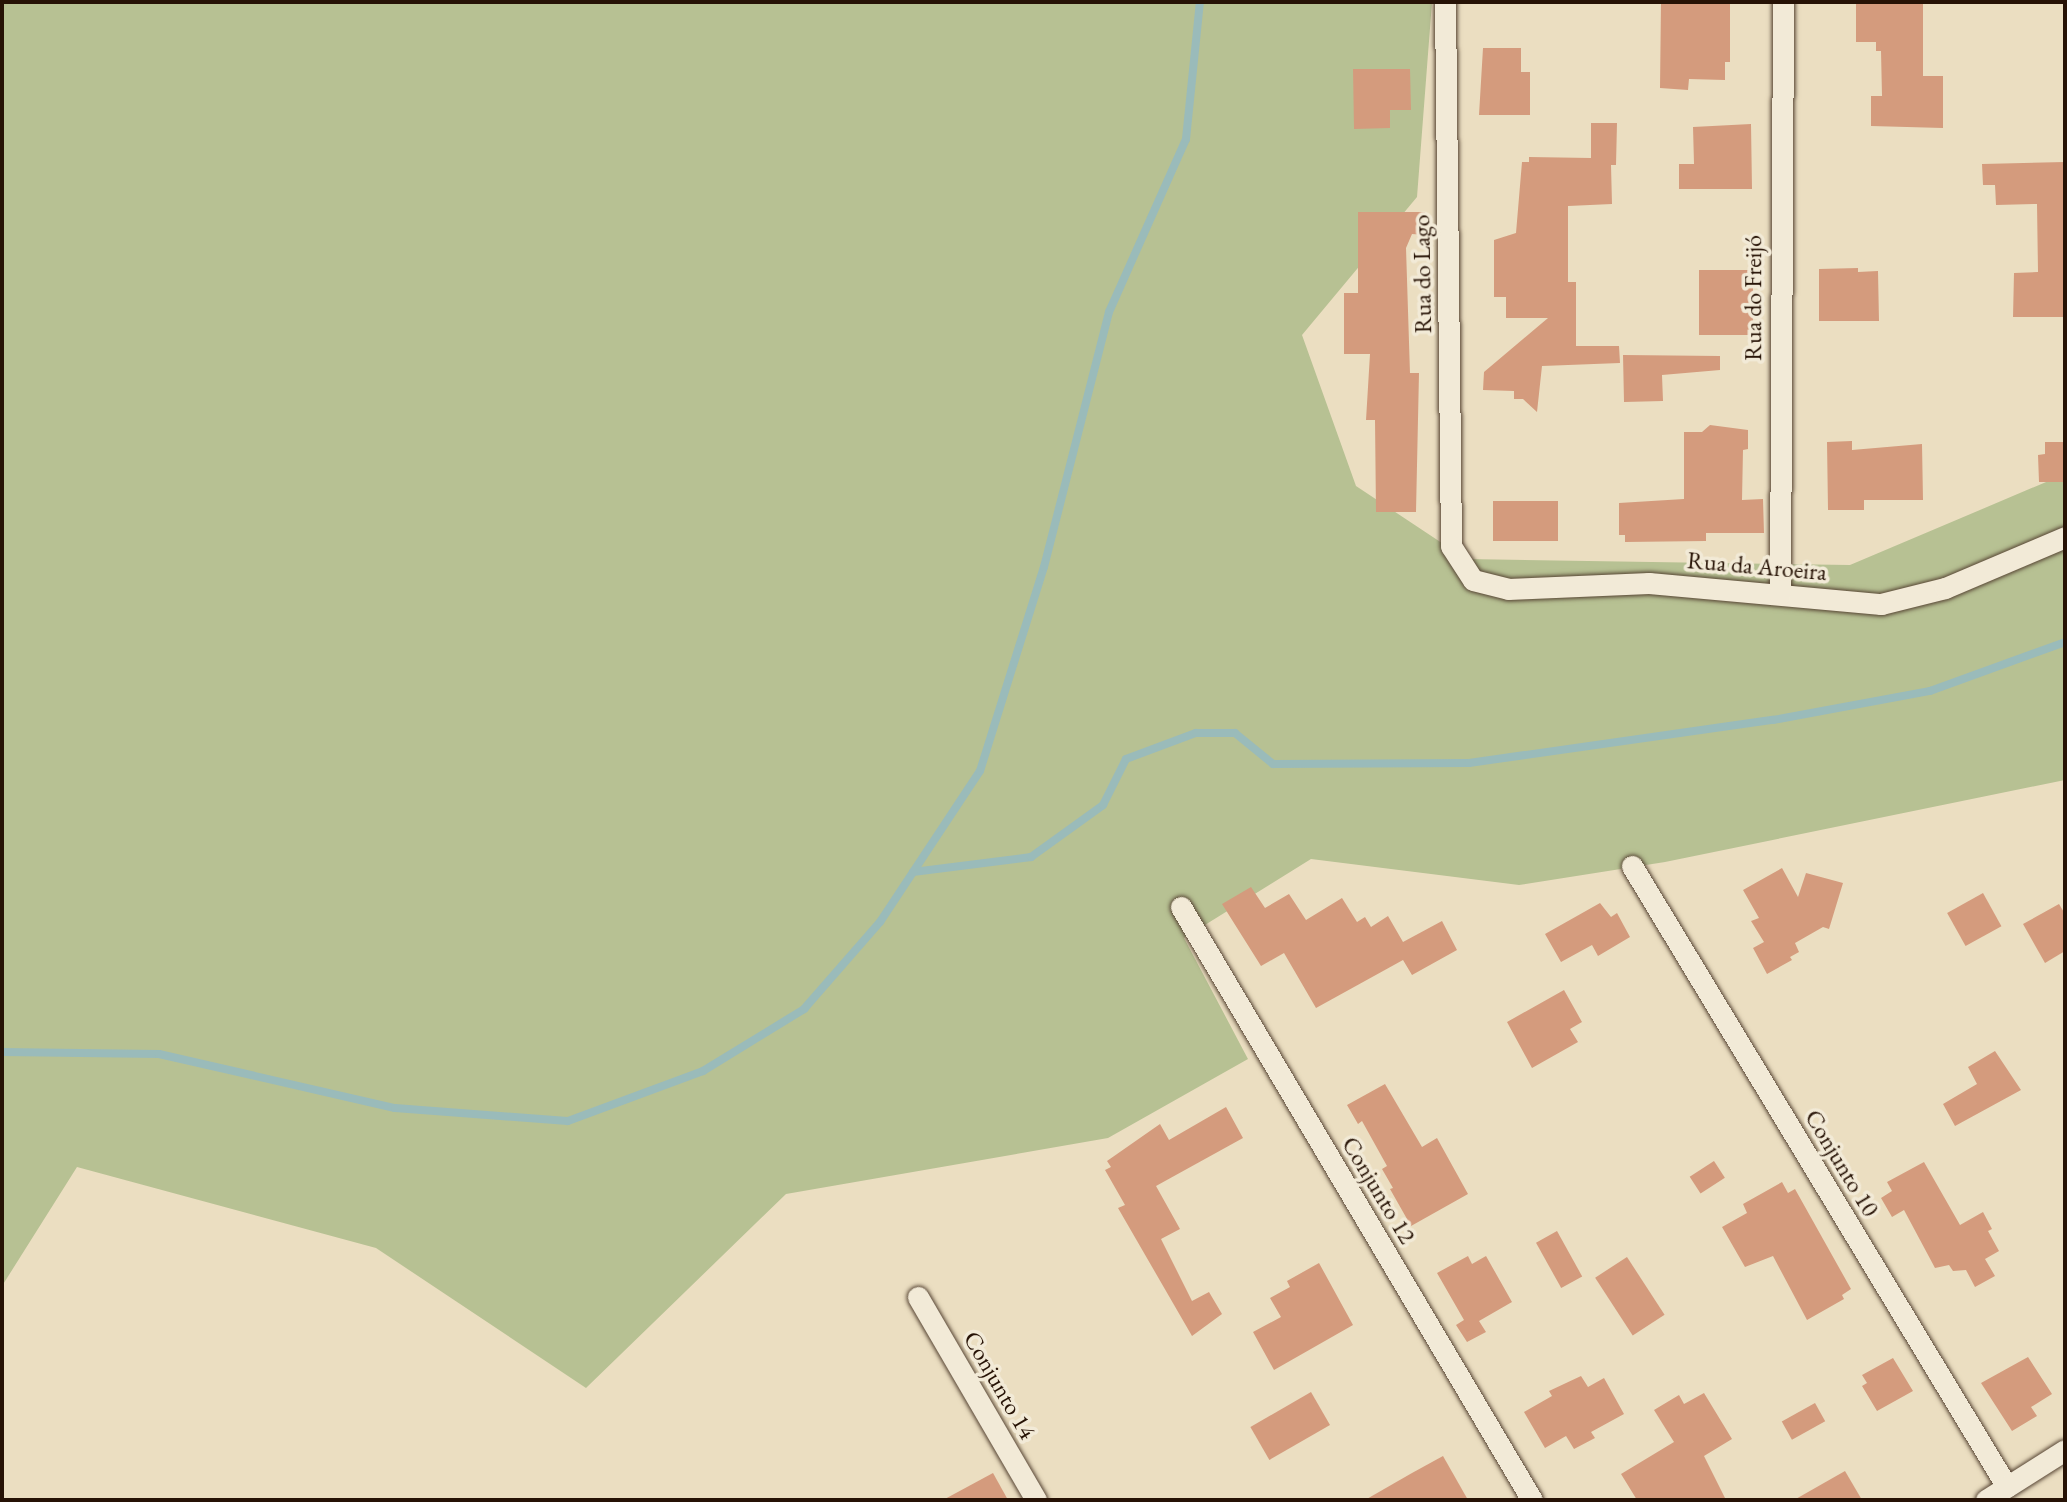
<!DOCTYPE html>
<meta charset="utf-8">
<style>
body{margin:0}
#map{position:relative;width:2067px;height:1502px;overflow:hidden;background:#ebdec1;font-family:"EB Garamond",serif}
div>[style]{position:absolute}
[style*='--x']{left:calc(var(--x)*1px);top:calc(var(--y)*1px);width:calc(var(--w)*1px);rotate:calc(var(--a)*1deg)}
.green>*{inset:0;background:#b7c193}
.stream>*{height:8px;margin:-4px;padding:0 4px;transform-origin:4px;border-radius:4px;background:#9abbba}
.building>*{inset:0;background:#d49b7d;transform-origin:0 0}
.roads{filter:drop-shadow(0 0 2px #574534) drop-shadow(0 0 2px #574534)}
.minor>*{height:21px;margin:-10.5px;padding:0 10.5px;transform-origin:10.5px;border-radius:10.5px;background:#f2ead7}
span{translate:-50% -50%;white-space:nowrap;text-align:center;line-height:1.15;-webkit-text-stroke:7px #f2ead7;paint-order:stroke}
.street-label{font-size:24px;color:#261205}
.frame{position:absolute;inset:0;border:4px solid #261205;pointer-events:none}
</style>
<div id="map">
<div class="green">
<i style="clip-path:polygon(2px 2px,1432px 2px,1417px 197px,1302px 335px,1356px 486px,1466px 559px,1850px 565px,2065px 474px,2065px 780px,1665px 862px,1519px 885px,1311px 859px,1184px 938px,1248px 1059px,1108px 1138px,786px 1194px,586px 1388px,376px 1248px,77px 1167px,2px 1286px)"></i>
</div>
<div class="stream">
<i style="--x:913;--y:872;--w:119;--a:-7.2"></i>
<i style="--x:1031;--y:857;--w:89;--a:-35.8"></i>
<i style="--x:1103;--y:805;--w:51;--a:-63.4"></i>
<i style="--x:1126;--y:759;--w:75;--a:-20.4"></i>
<i style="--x:1196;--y:733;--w:39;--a:0"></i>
<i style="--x:1235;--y:733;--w:49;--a:39.2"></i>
<i style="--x:1273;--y:764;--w:196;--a:-0.3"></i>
<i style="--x:1469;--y:763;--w:307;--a:-8.1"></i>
<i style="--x:1773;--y:720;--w:160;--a:-10.5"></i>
<i style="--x:1930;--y:691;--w:144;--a:-19.9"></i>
<i style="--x:2;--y:1052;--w:157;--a:0.7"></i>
<i style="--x:159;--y:1054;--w:242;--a:12.9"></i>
<i style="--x:395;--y:1108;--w:173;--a:4.3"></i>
<i style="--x:568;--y:1121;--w:144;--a:-20.3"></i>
<i style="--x:703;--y:1071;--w:119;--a:-31.5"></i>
<i style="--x:804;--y:1009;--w:116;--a:-48.9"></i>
<i style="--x:880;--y:922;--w:181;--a:-56.5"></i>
<i style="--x:980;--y:771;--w:214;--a:-72.6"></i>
<i style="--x:1044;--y:567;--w:263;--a:-75.7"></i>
<i style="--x:1109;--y:312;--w:189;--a:-66"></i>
<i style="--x:1186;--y:139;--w:138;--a:-84.2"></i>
</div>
<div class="building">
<i style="clip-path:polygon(1661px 2px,1730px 2px,1730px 62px,1725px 62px,1725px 80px,1689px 79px,1688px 90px,1660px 88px)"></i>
<i style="clip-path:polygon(1923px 2px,1923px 76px,1943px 76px,1943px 128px,1871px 126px,1871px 96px,1882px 96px,1881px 51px,1876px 51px,1876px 42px,1856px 42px,1856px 3px)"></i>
<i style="clip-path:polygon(1483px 48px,1521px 48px,1521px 72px,1530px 72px,1530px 115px,1479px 115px)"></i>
<i style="clip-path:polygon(1353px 69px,1410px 69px,1411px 110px,1390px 110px,1390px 128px,1354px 129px)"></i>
<i style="clip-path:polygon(1591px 123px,1617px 123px,1616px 165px,1611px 165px,1612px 204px,1568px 206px,1568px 282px,1576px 282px,1576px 346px,1619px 346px,1620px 363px,1542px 366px,1537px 412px,1523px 399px,1514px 399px,1514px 391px,1483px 390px,1484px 372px,1548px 318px,1506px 318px,1506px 297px,1494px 297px,1494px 240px,1516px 233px,1522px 162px,1529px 162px,1529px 157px,1591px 158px)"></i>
<i style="clip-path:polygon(1751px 124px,1752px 189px,1679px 189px,1679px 164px,1694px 164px,1693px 127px)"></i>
<i style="clip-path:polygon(2065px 162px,2065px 317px,2013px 317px,2014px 273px,2038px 272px,2037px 204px,1996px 205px,1995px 185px,1983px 185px,1982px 164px)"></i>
<i style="clip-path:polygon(1358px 212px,1425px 212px,1425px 235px,1412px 234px,1406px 248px,1410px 373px,1419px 373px,1416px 512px,1376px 512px,1375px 420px,1366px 420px,1370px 354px,1344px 354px,1344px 293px,1358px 293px)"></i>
<i style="clip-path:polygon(1858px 268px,1858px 272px,1878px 271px,1879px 321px,1819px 321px,1819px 269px)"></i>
<i style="left:1753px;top:270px;width:65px;height:54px;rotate:90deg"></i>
<i style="clip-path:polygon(1623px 355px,1720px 356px,1720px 370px,1662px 375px,1663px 401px,1624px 402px)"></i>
<i style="clip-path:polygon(1710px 425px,1748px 430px,1748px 449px,1743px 450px,1742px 500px,1763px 499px,1764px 533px,1706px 533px,1706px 541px,1625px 542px,1625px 535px,1619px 535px,1619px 503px,1684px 499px,1684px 432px,1702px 432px)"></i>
<i style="clip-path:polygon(1852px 441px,1852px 450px,1922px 444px,1923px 500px,1864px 500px,1864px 510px,1828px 510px,1827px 442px)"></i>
<i style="clip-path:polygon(2045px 442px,2065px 442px,2065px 482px,2039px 482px,2038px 455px,2045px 454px)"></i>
<i style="left:1558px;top:501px;width:40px;height:65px;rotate:90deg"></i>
<i style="clip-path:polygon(1782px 868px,1798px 897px,1806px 873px,1843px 883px,1829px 929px,1823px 927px,1795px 943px,1799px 952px,1790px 957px,1792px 960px,1767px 974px,1753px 948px,1764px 942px,1751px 921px,1759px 918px,1743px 890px)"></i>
<i style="clip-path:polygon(1251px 887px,1265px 908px,1289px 894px,1306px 920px,1342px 898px,1357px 922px,1365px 917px,1371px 927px,1388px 916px,1403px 942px,1442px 921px,1457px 950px,1412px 975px,1403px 960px,1316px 1008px,1284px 953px,1261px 966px,1222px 904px)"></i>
<i style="left:1983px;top:893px;width:38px;height:41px;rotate:61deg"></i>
<i style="clip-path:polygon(1600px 903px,1611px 917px,1617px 913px,1630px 937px,1598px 956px,1592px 945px,1561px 962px,1545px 934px)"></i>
<i style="clip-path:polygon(2059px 904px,2065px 914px,2065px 951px,2045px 963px,2023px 924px)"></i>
<i style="clip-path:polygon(1564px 990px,1582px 1022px,1570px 1029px,1578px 1042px,1532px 1068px,1507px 1022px)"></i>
<i style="clip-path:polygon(1995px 1051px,2021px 1090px,1955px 1126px,1943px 1104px,1977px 1084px,1968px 1067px)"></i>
<i style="clip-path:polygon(1385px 1084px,1422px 1147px,1437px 1138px,1468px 1194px,1411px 1226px,1390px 1189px,1393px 1188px,1382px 1169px,1387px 1166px,1362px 1121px,1358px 1124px,1347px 1105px)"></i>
<i style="clip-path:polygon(1226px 1107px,1243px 1138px,1156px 1186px,1180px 1229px,1161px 1239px,1192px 1301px,1209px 1292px,1222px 1314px,1192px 1336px,1118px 1208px,1125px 1205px,1105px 1170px,1111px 1167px,1107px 1161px,1160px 1124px,1169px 1140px)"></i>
<i style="left:1714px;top:1161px;width:20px;height:29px;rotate:57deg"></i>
<i style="clip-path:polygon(1924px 1162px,1960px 1225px,1983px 1212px,1992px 1229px,1988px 1231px,1999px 1251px,1985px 1259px,1995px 1276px,1975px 1287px,1966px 1270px,1953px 1271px,1949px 1265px,1935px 1268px,1904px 1210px,1892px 1217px,1881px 1198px,1892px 1191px,1887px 1182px)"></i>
<i style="clip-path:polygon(1782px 1182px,1788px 1193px,1795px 1189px,1851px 1289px,1842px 1295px,1844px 1299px,1807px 1320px,1773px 1256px,1745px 1267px,1722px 1227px,1747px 1213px,1743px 1204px)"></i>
<i style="left:1557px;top:1231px;width:52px;height:24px;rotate:61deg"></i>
<i style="clip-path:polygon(1468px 1256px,1472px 1264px,1486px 1256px,1512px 1302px,1479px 1321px,1486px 1332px,1467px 1342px,1456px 1325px,1464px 1320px,1437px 1273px)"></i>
<i style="left:1627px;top:1257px;width:69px;height:38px;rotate:57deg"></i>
<i style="clip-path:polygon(1319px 1263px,1353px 1325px,1274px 1370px,1253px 1332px,1281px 1317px,1270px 1298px,1290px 1287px,1287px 1281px)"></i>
<i style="clip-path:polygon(2028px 1357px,2052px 1394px,2031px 1407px,2037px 1416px,2012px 1431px,1981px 1383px)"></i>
<i style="clip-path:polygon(1893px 1358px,1913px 1391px,1877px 1411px,1862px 1386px,1867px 1383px,1862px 1375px)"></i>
<i style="clip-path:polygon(1581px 1376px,1588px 1387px,1604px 1378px,1624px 1414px,1591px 1432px,1595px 1438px,1574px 1449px,1566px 1436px,1545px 1448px,1524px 1412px,1552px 1396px,1549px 1391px)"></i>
<i style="left:1311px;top:1392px;width:38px;height:70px;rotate:60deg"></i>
<i style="clip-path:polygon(1704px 1393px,1732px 1439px,1704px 1456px,1726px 1500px,1637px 1500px,1621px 1474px,1674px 1442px,1654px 1410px,1679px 1395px,1684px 1404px)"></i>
<i style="left:1815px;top:1403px;width:21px;height:38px;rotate:61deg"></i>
<i style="clip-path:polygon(1443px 1456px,1468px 1500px,1365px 1500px,1412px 1473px)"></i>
<i style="clip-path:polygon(1845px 1471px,1862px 1500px,1794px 1500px)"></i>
<i style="clip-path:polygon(993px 1473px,1008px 1500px,943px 1500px)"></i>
</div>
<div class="roads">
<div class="minor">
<i style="--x:1445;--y:2;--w:544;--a:89.37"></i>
<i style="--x:1451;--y:546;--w:40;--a:57.1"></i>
<i style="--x:1473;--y:580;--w:36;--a:14"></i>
<i style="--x:1508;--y:589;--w:141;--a:-2.4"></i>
<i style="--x:1649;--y:583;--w:233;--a:5.2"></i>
<i style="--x:1881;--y:604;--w:66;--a:-14"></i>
<i style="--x:1945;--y:588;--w:130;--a:-23"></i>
<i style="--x:1780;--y:594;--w:592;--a:-89.71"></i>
<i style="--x:1632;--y:866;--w:725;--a:58.87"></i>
<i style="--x:1181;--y:907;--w:689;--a:59.38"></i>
<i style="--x:918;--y:1297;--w:235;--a:59.8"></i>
<i style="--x:1986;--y:1500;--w:93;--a:-32.3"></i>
</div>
</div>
<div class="street-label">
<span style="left:1422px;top:274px;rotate:-91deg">Rua do Lago</span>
<span style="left:1753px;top:298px;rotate:-90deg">Rua do Freijó</span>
<span style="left:1757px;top:566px;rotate:5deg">Rua da Aroeira</span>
<span style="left:1842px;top:1163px;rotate:59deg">Conjunto 10</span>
<span style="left:1379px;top:1190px;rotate:59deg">Conjunto 12</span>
<span style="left:1000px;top:1385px;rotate:60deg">Conjunto 14</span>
</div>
<div class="frame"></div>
</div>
